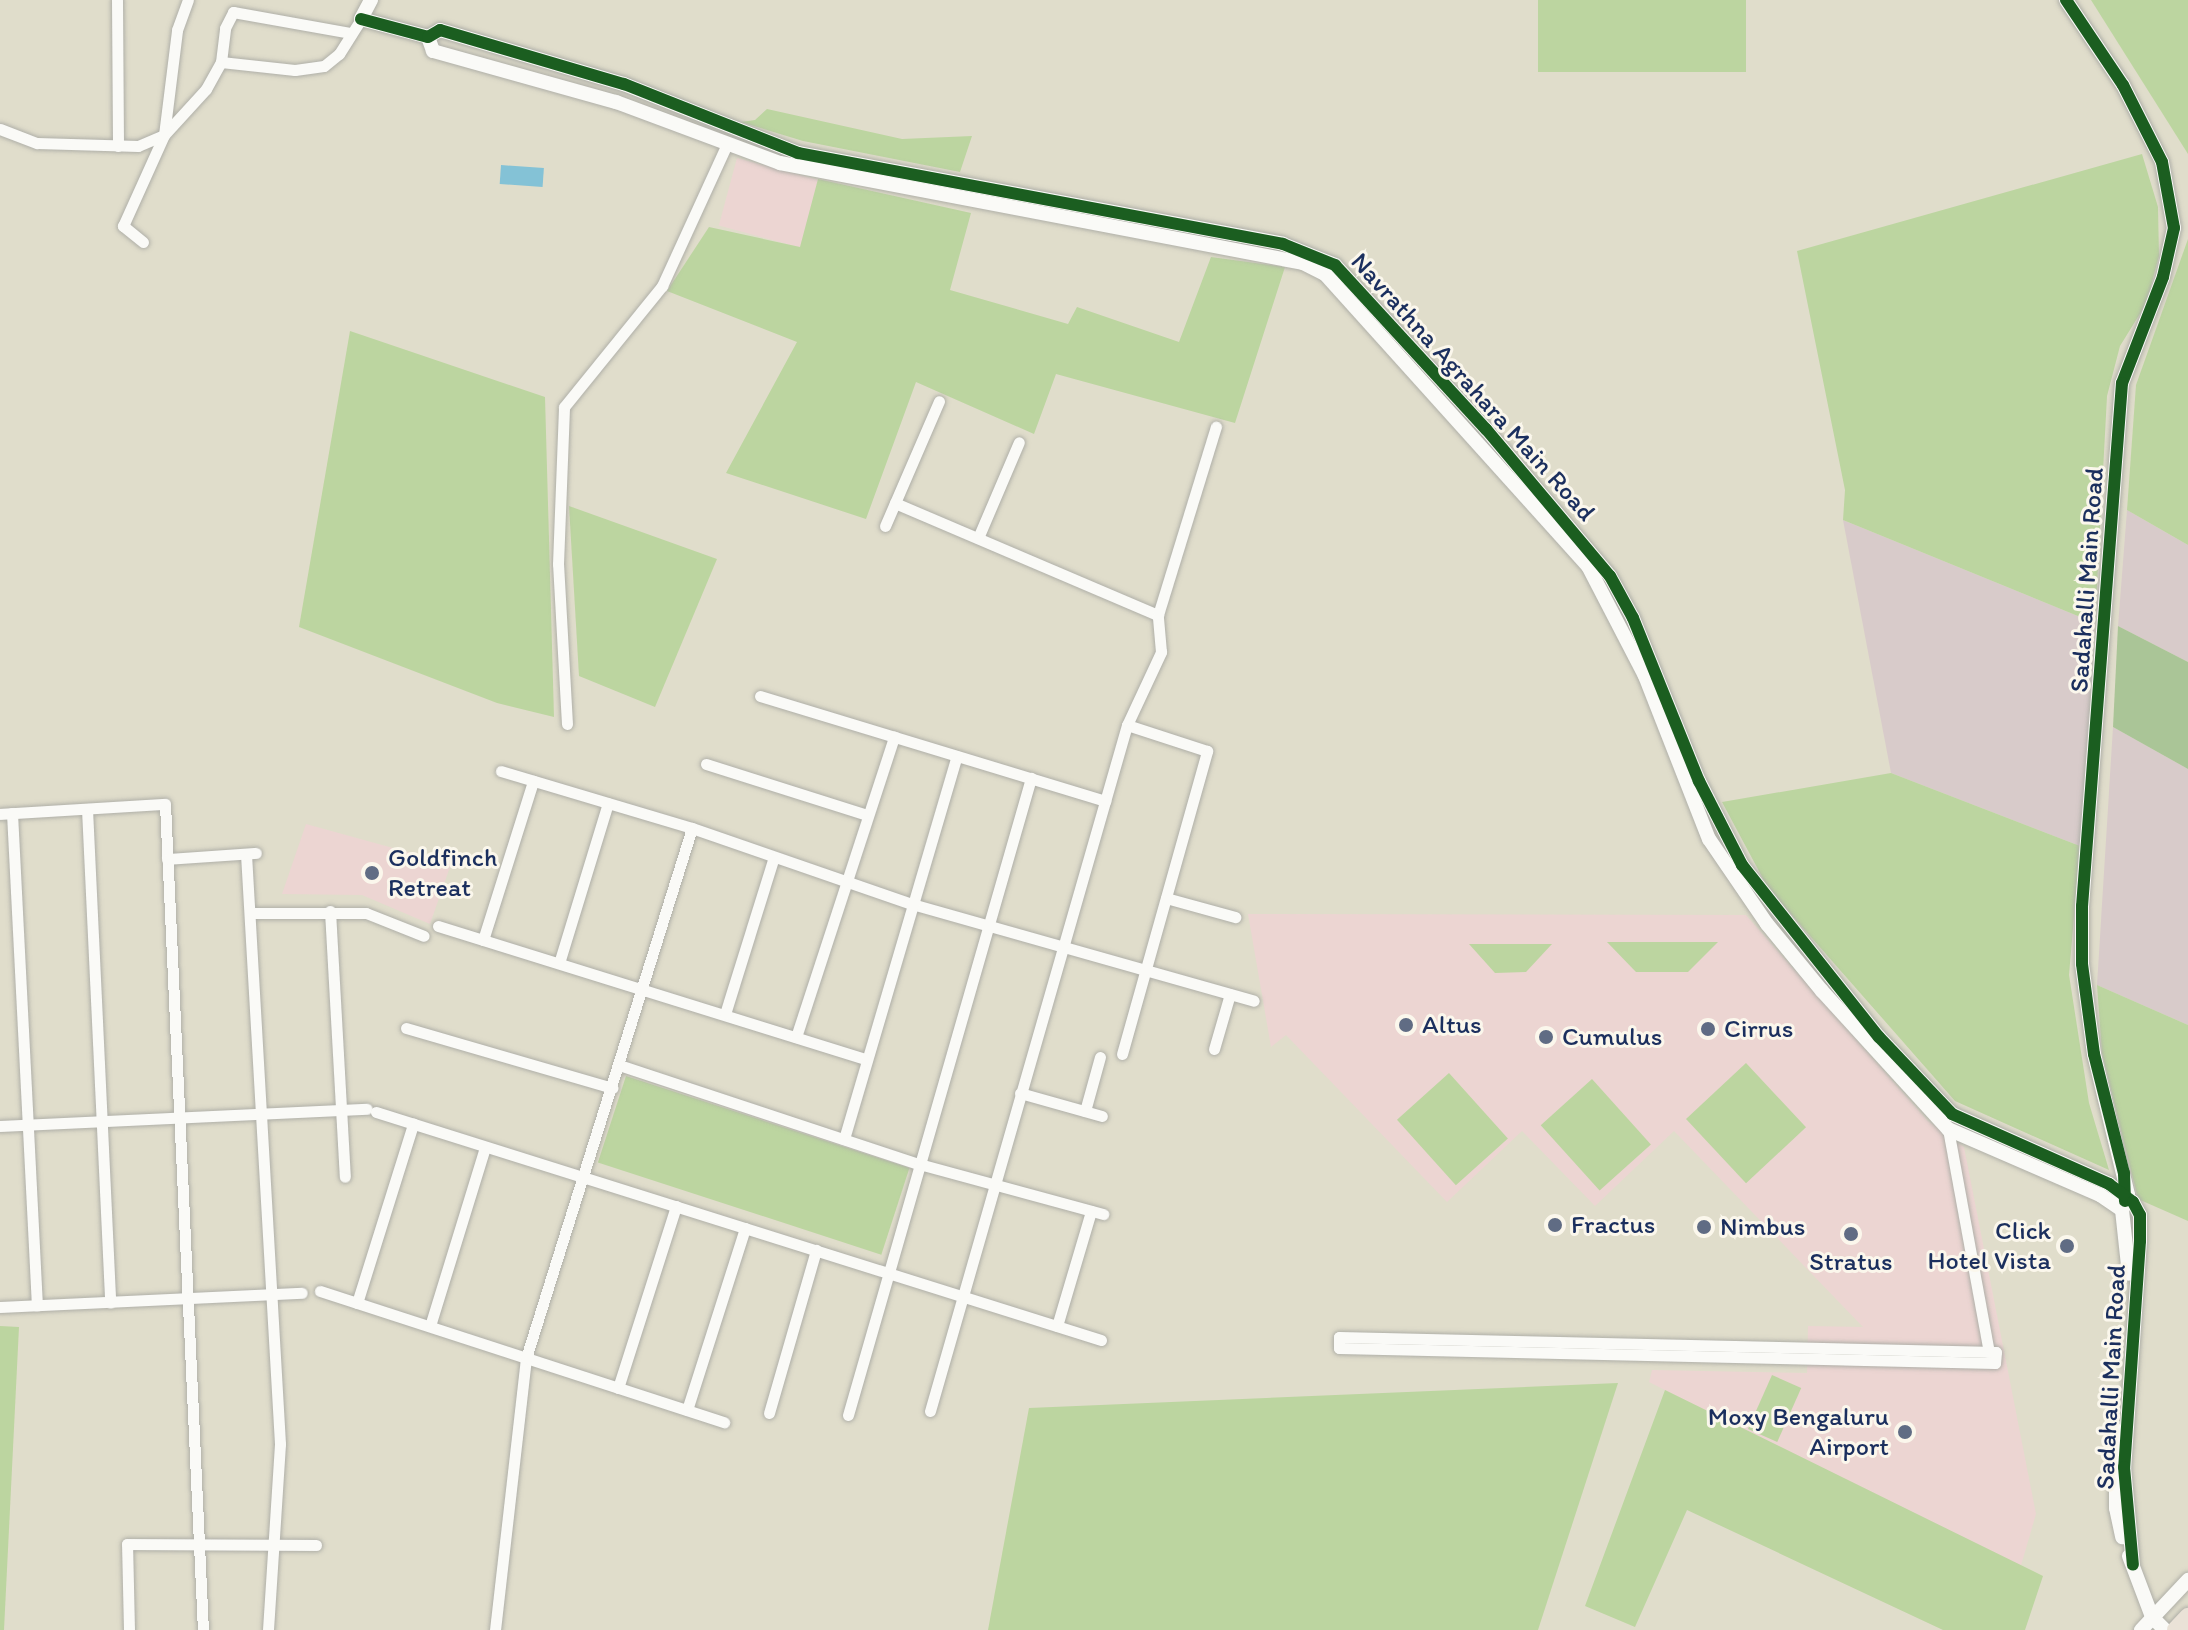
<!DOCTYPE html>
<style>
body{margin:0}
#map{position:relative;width:2188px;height:1630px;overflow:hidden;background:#e0ddcb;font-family:Itim,sans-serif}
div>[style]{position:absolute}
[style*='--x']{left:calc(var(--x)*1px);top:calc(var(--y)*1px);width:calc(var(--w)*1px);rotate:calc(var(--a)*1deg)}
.built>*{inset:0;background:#ecd5d2;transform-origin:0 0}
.industrial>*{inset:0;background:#d8cbca}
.green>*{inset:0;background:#bcd5a0;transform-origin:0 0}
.forest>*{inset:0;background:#aac597}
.water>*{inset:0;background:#84c2d6;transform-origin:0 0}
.roads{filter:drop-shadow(0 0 2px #afafa8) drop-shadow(0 0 2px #afafa8)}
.minor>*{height:11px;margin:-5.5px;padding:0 5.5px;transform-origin:5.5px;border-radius:5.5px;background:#fafaf7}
.tertiary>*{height:14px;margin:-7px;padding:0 7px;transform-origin:7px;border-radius:7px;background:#fafaf7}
.trunk>*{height:18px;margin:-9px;padding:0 9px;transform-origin:9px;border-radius:9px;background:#eae2d7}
.cycleway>*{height:12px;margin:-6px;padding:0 6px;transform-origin:6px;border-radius:6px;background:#1b5e20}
.dots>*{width:22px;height:22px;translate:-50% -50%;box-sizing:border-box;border:4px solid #fbf7ec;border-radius:50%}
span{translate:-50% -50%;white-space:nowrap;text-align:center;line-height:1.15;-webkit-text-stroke:6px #fbf7ec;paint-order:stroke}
.street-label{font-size:26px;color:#1b2f5e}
.poi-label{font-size:26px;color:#1b2f5e}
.left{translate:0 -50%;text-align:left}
.right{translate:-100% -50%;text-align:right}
</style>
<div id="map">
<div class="built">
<i style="left:737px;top:158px;width:84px;height:70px;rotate:15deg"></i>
<i style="clip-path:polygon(306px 824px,451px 864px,430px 924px,362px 895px,282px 894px)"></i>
<i style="clip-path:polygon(1248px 914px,1746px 915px,1928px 1121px,1964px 1147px,2036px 1514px,2020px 1569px,1649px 1382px,1652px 1370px,1807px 1373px,1808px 1326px,1863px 1327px,1674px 1131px,1595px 1206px,1522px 1131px,1447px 1202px,1286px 1035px,1271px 1047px)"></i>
</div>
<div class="industrial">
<i style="clip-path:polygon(2127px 510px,2188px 545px,2188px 662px,2118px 626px)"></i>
<i style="clip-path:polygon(1843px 520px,2095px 623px,2080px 846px,1891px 773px)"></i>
<i style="clip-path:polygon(2113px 727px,2188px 769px,2188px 1025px,2097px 985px)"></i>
</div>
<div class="green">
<i style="left:1538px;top:0;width:208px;height:72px"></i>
<i style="clip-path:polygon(2091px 0,2188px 0,2188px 154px)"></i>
<i style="clip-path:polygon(767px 109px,902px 139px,972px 136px,960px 172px,803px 141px,741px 122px,755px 120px)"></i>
<i style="clip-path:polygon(2142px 154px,2158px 207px,2159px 256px,2146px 304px,2120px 346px,2107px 396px,2095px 623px,1843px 520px,1845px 490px,1797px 251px)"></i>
<i style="clip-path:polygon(818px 179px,971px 213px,950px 290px,1068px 324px,1077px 307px,1179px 342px,1211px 257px,1285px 267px,1235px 423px,1056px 374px,1034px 434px,916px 382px,866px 519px,726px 473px,797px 342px,667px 291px,709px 227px,800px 247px)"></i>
<i style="clip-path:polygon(2188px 239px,2188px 545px,2127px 510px,2136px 385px)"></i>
<i style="clip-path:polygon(350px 331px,545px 397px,554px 717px,497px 703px,299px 627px)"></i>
<i style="clip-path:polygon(569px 506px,717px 559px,655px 707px,579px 676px)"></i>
<i style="clip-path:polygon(1891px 773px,2080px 846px,2069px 975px,2089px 1103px,2109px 1170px,1955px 1101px,1768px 888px,1722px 802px)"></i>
<i style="clip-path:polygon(1607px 942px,1718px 942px,1688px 972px,1636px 972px)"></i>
<i style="clip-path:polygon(1469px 944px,1552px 944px,1526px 972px,1495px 973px)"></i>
<i style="clip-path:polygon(2097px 985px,2188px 1025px,2188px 1221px,2138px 1199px,2102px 1053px)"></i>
<i style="left:1746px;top:1063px;width:88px;height:82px;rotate:47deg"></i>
<i style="left:1449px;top:1073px;width:88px;height:70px;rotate:48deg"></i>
<i style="left:626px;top:1076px;width:298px;height:91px;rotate:18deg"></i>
<i style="left:1592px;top:1079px;width:88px;height:69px;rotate:48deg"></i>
<i style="clip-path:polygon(0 1326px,19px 1327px,4px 1630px,0 1630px)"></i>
<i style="left:1772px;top:1375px;width:32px;height:59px;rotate:24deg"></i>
<i style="clip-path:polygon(1618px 1383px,1538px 1630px,988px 1630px,1029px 1408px)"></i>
<i style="clip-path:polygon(1665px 1390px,2043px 1576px,2025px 1630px,1943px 1630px,1687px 1510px,1635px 1627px,1585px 1606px)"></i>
</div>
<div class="forest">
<i style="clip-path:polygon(2118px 626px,2188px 662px,2188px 769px,2113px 727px)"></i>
</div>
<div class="water">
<i style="left:501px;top:165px;width:43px;height:19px;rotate:4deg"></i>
</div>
<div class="roads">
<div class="minor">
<i style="--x:117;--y:0;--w:146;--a:89.6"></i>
<i style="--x:221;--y:62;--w:34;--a:-83"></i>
<i style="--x:225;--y:28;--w:18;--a:-63"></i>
<i style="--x:233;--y:12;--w:120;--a:10.1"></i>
<i style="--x:0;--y:129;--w:40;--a:21"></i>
<i style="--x:37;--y:143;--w:101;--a:1.7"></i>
<i style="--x:138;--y:146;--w:28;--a:-23"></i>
<i style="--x:164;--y:135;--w:62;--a:-47.6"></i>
<i style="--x:206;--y:89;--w:31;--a:-61"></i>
<i style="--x:221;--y:62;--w:74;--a:6.2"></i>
<i style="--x:295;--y:70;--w:29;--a:-8"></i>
<i style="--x:324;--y:66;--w:19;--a:-39"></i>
<i style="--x:339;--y:54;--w:41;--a:-57.8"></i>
<i style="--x:143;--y:242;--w:26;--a:-141"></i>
<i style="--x:123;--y:226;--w:100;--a:-65.7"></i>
<i style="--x:164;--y:135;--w:106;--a:-82.9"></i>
<i style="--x:177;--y:30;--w:32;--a:-70"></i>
<i style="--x:895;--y:503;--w:286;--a:23.1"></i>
<i style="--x:885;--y:526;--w:136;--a:-66.6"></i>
<i style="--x:978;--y:538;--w:104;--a:-66.9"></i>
<i style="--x:760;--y:696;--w:361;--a:16.9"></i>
<i style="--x:567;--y:724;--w:160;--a:-93.2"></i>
<i style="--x:558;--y:564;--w:157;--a:-87.8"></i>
<i style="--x:564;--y:407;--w:156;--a:-51"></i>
<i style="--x:662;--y:286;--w:156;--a:-65.4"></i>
<i style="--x:706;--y:764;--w:169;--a:17.6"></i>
<i style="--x:501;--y:771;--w:199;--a:16.6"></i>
<i style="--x:692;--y:828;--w:233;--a:19.1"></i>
<i style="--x:912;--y:904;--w:355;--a:15.8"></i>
<i style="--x:87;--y:809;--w:494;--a:87.3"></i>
<i style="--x:12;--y:813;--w:493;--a:87.1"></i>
<i style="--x:0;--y:814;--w:165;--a:-3.5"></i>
<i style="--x:165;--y:804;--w:827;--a:87.37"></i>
<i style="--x:246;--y:854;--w:591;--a:86.7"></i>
<i style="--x:280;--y:1444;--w:186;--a:93.7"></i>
<i style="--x:167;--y:859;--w:89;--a:-3.9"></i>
<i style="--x:1166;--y:898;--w:72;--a:15.4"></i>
<i style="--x:330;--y:911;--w:266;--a:86.8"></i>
<i style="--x:253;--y:913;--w:113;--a:0"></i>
<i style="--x:366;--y:913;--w:62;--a:21.6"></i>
<i style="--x:438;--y:926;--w:449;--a:17.3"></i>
<i style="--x:483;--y:940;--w:167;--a:-72.5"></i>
<i style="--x:560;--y:960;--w:164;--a:-73"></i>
<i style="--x:725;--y:1014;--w:164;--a:-72.7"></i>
<i style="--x:406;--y:1028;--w:215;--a:16.2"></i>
<i style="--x:796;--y:1037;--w:316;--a:-71.9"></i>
<i style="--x:1214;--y:1049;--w:57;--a:-73.8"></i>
<i style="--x:1122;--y:1054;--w:315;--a:-74.3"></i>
<i style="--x:1207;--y:751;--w:84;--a:-162"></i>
<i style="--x:619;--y:1065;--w:316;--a:18.3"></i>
<i style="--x:919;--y:1164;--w:191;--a:15.2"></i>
<i style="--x:1020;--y:1093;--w:85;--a:15.7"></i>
<i style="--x:1085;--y:1111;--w:56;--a:-74.5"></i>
<i style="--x:376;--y:1112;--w:760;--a:17.46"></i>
<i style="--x:0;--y:1126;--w:367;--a:-2.7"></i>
<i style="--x:1948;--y:1129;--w:227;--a:79.6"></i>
<i style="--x:844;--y:1139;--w:399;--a:-73.6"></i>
<i style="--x:320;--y:1291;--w:425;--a:18"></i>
<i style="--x:357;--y:1303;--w:188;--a:-72.6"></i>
<i style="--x:0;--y:1307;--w:302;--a:-2.7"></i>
<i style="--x:430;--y:1326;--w:187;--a:-72.9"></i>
<i style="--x:1057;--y:1326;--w:120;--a:-73.5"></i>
<i style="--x:1339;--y:1337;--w:657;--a:1.31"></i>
<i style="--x:1996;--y:1352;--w:11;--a:95"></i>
<i style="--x:1995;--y:1363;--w:656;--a:-178.69"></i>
<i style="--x:1339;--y:1348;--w:11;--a:-90"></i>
<i style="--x:618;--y:1388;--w:191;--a:-72.3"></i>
<i style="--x:687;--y:1410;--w:191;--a:-72.3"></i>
<i style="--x:930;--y:1411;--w:714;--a:-73.98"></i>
<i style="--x:1127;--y:725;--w:81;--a:-65"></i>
<i style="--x:1161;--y:652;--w:37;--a:-95"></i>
<i style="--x:1158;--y:615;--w:197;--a:-72.9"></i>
<i style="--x:769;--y:1413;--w:170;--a:-73.9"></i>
<i style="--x:848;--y:1415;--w:663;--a:-73.97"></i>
<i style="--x:129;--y:1630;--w:86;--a:-91.3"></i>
<i style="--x:127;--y:1544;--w:189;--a:0.3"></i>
<i style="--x:495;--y:1630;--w:274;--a:-83.5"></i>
<i style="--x:526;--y:1358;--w:555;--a:-72.61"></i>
</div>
<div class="tertiary">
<i style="--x:371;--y:0;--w:21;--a:118"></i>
<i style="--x:361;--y:19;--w:69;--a:15"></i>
<i style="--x:428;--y:37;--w:14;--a:-30"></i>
<i style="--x:440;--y:30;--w:192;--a:16.4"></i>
<i style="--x:624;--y:84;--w:187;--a:21.6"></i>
<i style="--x:798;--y:153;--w:493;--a:10.6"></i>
<i style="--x:1283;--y:244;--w:56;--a:22"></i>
<i style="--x:1335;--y:265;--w:223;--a:47.4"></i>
<i style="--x:1486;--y:429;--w:192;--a:49.9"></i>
<i style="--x:1610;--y:576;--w:48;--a:61.3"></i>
<i style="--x:1633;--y:618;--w:176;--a:68"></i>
<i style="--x:1699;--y:781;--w:94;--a:62.9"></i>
<i style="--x:1742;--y:865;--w:220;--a:51.5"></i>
<i style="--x:1879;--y:1037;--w:106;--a:46.5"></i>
<i style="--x:1952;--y:1114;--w:172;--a:24"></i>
<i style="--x:2109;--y:1184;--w:30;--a:37"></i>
<i style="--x:2133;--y:1202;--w:15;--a:62"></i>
<i style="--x:2140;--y:1215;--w:26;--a:90"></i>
<i style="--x:2140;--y:1241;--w:227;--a:94"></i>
<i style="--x:2124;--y:1467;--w:98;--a:84.8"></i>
<i style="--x:2066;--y:0;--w:102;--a:56.2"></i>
<i style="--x:2123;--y:85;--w:86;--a:63.1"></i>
<i style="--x:2162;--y:162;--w:67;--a:79.7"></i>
<i style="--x:2174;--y:228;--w:50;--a:102.7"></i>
<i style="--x:2163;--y:277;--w:114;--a:111.1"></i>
<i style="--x:2122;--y:383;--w:525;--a:94.37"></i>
<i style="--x:2082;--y:906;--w:58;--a:90"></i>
<i style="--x:2082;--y:964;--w:91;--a:82.4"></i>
<i style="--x:2094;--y:1054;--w:145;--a:76.4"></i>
<i style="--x:2128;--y:1195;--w:16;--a:112"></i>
<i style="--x:2122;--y:1210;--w:64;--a:83.8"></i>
<i style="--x:428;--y:37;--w:15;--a:70"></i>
<i style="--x:433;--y:51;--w:190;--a:15.6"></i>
<i style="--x:616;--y:102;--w:175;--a:20.4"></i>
<i style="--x:780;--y:163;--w:532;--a:10.82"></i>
<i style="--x:1303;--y:263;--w:25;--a:27"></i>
<i style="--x:1325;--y:274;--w:393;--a:48"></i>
<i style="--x:1588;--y:566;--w:124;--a:62.6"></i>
<i style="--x:1645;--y:676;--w:175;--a:68.6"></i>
<i style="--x:1709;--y:839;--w:103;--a:55.7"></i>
<i style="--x:1767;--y:924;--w:87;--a:50.6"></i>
<i style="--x:1822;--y:991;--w:187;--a:47.6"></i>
<i style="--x:1948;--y:1129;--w:166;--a:23.5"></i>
<i style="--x:2100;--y:1195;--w:27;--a:34"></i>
<i style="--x:2116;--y:1430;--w:78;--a:90"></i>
<i style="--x:2116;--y:1508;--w:30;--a:78"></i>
<i style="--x:2129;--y:1556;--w:65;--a:69.3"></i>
<i style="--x:2152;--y:1617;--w:18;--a:45"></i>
<i style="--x:2141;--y:1630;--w:69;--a:-46.8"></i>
</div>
<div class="trunk">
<i style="--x:2176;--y:1630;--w:18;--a:-47"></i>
</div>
</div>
<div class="cycleway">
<i style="--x:2066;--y:0;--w:102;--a:56.2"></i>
<i style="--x:2123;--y:85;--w:86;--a:63.1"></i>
<i style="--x:2162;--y:162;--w:67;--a:79.7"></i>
<i style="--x:2174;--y:228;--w:50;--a:102.7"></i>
<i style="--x:2163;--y:277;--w:114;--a:111.1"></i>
<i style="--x:2122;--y:383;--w:525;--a:94.37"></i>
<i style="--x:2082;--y:906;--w:58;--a:90"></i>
<i style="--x:2082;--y:964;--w:91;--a:82.4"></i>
<i style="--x:2094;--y:1054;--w:123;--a:75.9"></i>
<i style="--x:2124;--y:1173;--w:28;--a:88"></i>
<i style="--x:361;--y:19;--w:69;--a:15"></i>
<i style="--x:428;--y:37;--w:14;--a:-30"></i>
<i style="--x:440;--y:30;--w:192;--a:16.4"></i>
<i style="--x:624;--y:84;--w:187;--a:21.6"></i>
<i style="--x:798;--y:153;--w:493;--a:10.6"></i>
<i style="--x:1283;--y:244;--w:56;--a:22"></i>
<i style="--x:1335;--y:265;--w:223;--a:47.4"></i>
<i style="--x:1486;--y:429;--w:192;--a:49.9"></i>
<i style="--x:1610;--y:576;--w:48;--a:61.3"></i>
<i style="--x:1633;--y:618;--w:176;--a:68"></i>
<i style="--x:1699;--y:781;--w:94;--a:62.9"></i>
<i style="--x:1742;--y:865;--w:220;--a:51.5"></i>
<i style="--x:1879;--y:1037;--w:106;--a:46.5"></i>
<i style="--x:1952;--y:1114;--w:172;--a:24"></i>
<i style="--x:2109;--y:1184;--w:30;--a:37"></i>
<i style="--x:2133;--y:1202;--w:15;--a:62"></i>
<i style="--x:2140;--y:1215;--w:26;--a:90"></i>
<i style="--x:2140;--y:1241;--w:227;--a:94"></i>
<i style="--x:2124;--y:1467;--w:98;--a:84.8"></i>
</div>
<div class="dots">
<i style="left:372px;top:873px;background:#606c84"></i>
<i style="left:1406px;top:1025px;background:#606c84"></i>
<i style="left:1708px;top:1029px;background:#606c84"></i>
<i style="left:1546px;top:1037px;background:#606c84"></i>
<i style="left:1555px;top:1225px;background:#606c84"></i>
<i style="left:1704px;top:1227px;background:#606c84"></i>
<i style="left:1851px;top:1234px;background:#606c84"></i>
<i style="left:2067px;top:1246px;background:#606c84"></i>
<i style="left:1905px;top:1432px;background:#606c84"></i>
</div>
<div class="street-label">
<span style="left:1473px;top:387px;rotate:48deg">Navrathna Agrahara Main Road</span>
<span style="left:2087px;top:580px;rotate:-86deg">Sadahalli Main Road</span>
<span style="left:2111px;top:1377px;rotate:-87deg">Sadahalli Main Road</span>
</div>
<div class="poi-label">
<span class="left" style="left:388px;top:873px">Goldfinch<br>Retreat</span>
<span class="left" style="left:1422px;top:1025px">Altus</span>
<span class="left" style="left:1724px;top:1029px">Cirrus</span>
<span class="left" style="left:1562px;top:1037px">Cumulus</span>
<span class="left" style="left:1571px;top:1225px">Fractus</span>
<span class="left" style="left:1720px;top:1227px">Nimbus</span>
<span class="right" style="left:2051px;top:1246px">Click<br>Hotel Vista</span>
<span style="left:1851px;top:1262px">Stratus</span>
<span class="right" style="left:1889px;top:1432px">Moxy Bengaluru<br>Airport</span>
</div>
</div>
